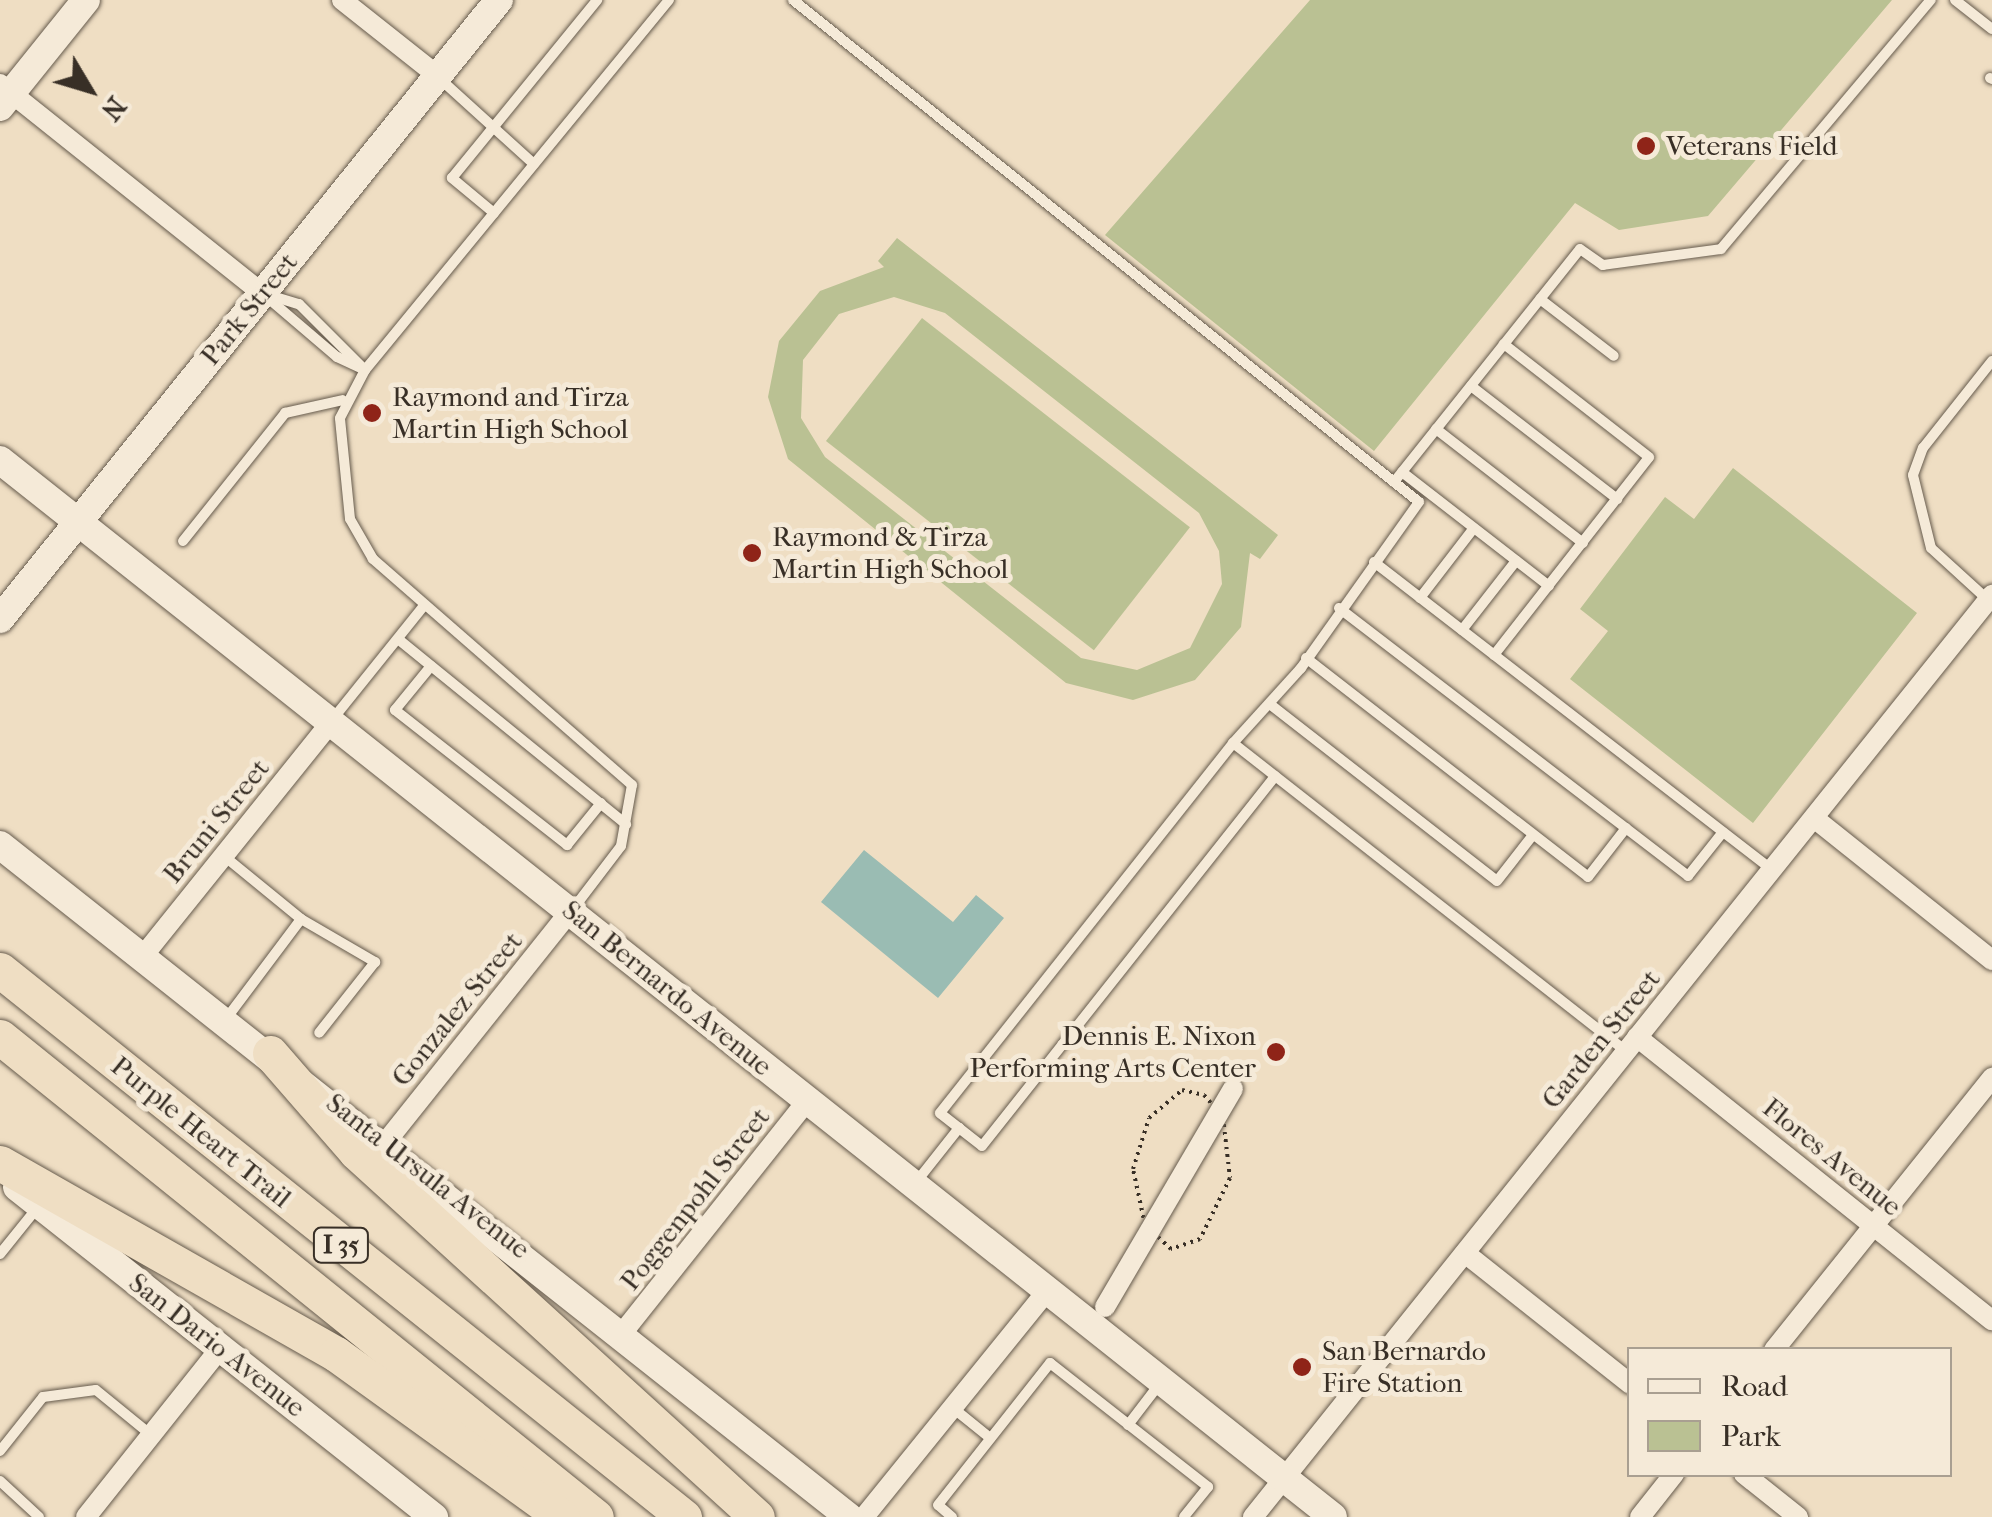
<!DOCTYPE html>
<style>
body{margin:0}
#map{position:relative;width:1992px;height:1517px;overflow:hidden;background:#efdec3;font-family:"IM FELL French Canon",serif}
div>[style]{position:absolute}
[style*='--x']{left:calc(var(--x)*1px);top:calc(var(--y)*1px);width:calc(var(--w)*1px);rotate:calc(var(--a)*1deg)}
.green>*{inset:0;background:#bac193;transform-origin:0 0}
.water>*{inset:0;background:#9abcb3}
.path>*{height:4px;margin-top:-2px;transform-origin:0;background:repeating-linear-gradient(90deg,#382f26 0 2.5px,transparent 0 7.5px)}
.roads{filter:drop-shadow(0 0 2px #665b4d) drop-shadow(0 0 2px #665b4d)}
.lane>*{height:10px;margin:-5px;padding:0 5px;transform-origin:5px;border-radius:5px;background:#f5ead8}
.street>*{height:20px;margin:-10px;padding:0 10px;transform-origin:10px;border-radius:10px;background:#f5ead8}
.secondary>*{height:28px;margin:-14px;padding:0 14px;transform-origin:14px;border-radius:14px;background:#f5ead8}
.highway>*{height:35px;margin:-17.5px;padding:0 17.5px;transform-origin:17.5px;border-radius:17.5px;background:#efdec3}
.dots>*{width:28px;height:28px;translate:-50% -50%;box-sizing:border-box;border:5px solid #f5ead8;border-radius:50%}
span{translate:-50% -50%;white-space:nowrap;text-align:center;line-height:1.15;-webkit-text-stroke:10px #f5ead8;paint-order:stroke}
.shield-label span{padding:2px 8px;background:#f5ead8;border:2px solid;border-radius:8px;-webkit-text-stroke-width:0}
.shield-label{font-size:25px;color:#382f26;font-weight:700}
.poi-label{font-size:28px;color:#382f26}
.left{translate:0 -50%;text-align:left}
.right{translate:-100% -50%;text-align:right}
.street-label{font-size:28px;color:#382f26}
.legend{position:absolute;left:1627px;top:1347px;width:325px;height:130px;box-sizing:border-box;background:#f5ead8;border:2px solid #a99f91;margin:0;padding:12px 18px;list-style:none;font-size:30px;color:#382f26}
.legend li{display:flex;align-items:center;gap:20px;height:50px}
.legend b{width:50px;border:2px solid #a99f91}
.north{position:absolute;left:40px;top:40px;width:100px;height:100px;-webkit-text-stroke:8px #f5ead8;paint-order:stroke;rotate:128deg;font-size:28px;font-weight:700;line-height:40px;text-align:center;color:#382f26}
.north::after{content:'';display:block;margin:auto;width:35px;height:45px;background:#382f26;clip-path:polygon(50% 0,100% 100%,50% 72%,0 100%)}
</style>
<div id="map">
<div class="green">
<i style="clip-path:polygon(1310px 0,1892px 0,1708px 216px,1619px 230px,1575px 203px,1374px 451px,1105px 235px)"></i>
<i style="clip-path:polygon(evenodd,897px 238px,1278px 535px,1260px 559px,1250px 553px,1241px 627px,1195px 680px,1133px 700px,1066px 683px,788px 459px,768px 397px,779px 341px,820px 291px,884px 267px,878px 261px,897px 238px,894px 297px,945px 313px,1199px 513px,1219px 551px,1222px 584px,1190px 648px,1137px 670px,1081px 658px,825px 457px,801px 418px,803px 360px,839px 314px,894px 297px)"></i>
<i style="left:922px;top:318px;width:340px;height:156px;rotate:38deg"></i>
<i style="clip-path:polygon(1733px 468px,1917px 613px,1753px 823px,1570px 679px,1608px 631px,1580px 609px,1665px 497px,1694px 519px)"></i>
</div>
<div class="water">
<i style="clip-path:polygon(864px 850px,953px 922px,976px 895px,1004px 918px,938px 998px,821px 902px)"></i>
</div>
<div class="path">
<i style="--x:1182;--y:1090;--w:23;--a:13"></i>
<i style="--x:1204;--y:1095;--w:29;--a:49"></i>
<i style="--x:1223;--y:1117;--w:61;--a:83.5"></i>
<i style="--x:1230;--y:1178;--w:68;--a:116.2"></i>
<i style="--x:1200;--y:1239;--w:31;--a:161"></i>
<i style="--x:1171;--y:1249;--w:35;--a:-137"></i>
<i style="--x:1145;--y:1225;--w:57;--a:-102.1"></i>
<i style="--x:1133;--y:1169;--w:53;--a:-72.6"></i>
<i style="--x:1149;--y:1118;--w:43;--a:-40.3"></i>
</div>
<div class="roads">
<div class="lane">
<i style="--x:793;--y:0;--w:802;--a:38.73"></i>
<i style="--x:1419;--y:502;--w:204;--a:125.4"></i>
<i style="--x:1301;--y:668;--w:101;--a:132.2"></i>
<i style="--x:1955;--y:0;--w:47;--a:38.1"></i>
<i style="--x:439;--y:78;--w:128;--a:42.2"></i>
<i style="--x:1990;--y:78;--w:2;--a:27"></i>
<i style="--x:494;--y:213;--w:55;--a:-140.2"></i>
<i style="--x:452;--y:178;--w:230;--a:-50.8"></i>
<i style="--x:262;--y:293;--w:39;--a:17"></i>
<i style="--x:299;--y:304;--w:93;--a:45"></i>
<i style="--x:365;--y:370;--w:31;--a:-155"></i>
<i style="--x:337;--y:357;--w:99;--a:-139.5"></i>
<i style="--x:1540;--y:299;--w:93;--a:37.6"></i>
<i style="--x:1471;--y:386;--w:185;--a:37.7"></i>
<i style="--x:1436;--y:429;--w:186;--a:37.8"></i>
<i style="--x:1402;--y:472;--w:186;--a:37.8"></i>
<i style="--x:1394;--y:482;--w:298;--a:-51.4"></i>
<i style="--x:1580;--y:249;--w:28;--a:35"></i>
<i style="--x:1603;--y:265;--w:119;--a:-7.7"></i>
<i style="--x:1721;--y:249;--w:326;--a:-49.9"></i>
<i style="--x:183;--y:541;--w:164;--a:-51.4"></i>
<i style="--x:285;--y:413;--w:59;--a:-12.6"></i>
<i style="--x:1374;--y:562;--w:502;--a:37.71"></i>
<i style="--x:1420;--y:598;--w:88;--a:-52.4"></i>
<i style="--x:1988;--y:600;--w:77;--a:-137.6"></i>
<i style="--x:1931;--y:548;--w:75;--a:-103.9"></i>
<i style="--x:1913;--y:475;--w:29;--a:-70"></i>
<i style="--x:1923;--y:448;--w:111;--a:-51.6"></i>
<i style="--x:1339;--y:608;--w:440;--a:37.5"></i>
<i style="--x:1688;--y:876;--w:56;--a:-51.5"></i>
<i style="--x:1462;--y:630;--w:88;--a:-52"></i>
<i style="--x:398;--y:639;--w:294;--a:39.1"></i>
<i style="--x:1494;--y:655;--w:251;--a:-51.9"></i>
<i style="--x:1649;--y:457;--w:184;--a:-142.1"></i>
<i style="--x:1306;--y:658;--w:357;--a:37.8"></i>
<i style="--x:1588;--y:877;--w:62;--a:-52.2"></i>
<i style="--x:431;--y:666;--w:57;--a:129.3"></i>
<i style="--x:395;--y:710;--w:219;--a:38.1"></i>
<i style="--x:567;--y:845;--w:54;--a:-51"></i>
<i style="--x:1271;--y:705;--w:286;--a:37.9"></i>
<i style="--x:1497;--y:881;--w:58;--a:-52"></i>
<i style="--x:332;--y:720;--w:145;--a:-51.2"></i>
<i style="--x:224;--y:856;--w:99;--a:39.3"></i>
<i style="--x:301;--y:919;--w:86;--a:30.2"></i>
<i style="--x:375;--y:962;--w:90;--a:128.3"></i>
<i style="--x:573;--y:909;--w:79;--a:-52.7"></i>
<i style="--x:621;--y:846;--w:62;--a:-79.8"></i>
<i style="--x:632;--y:785;--w:344;--a:-138.9"></i>
<i style="--x:373;--y:559;--w:46;--a:-119.9"></i>
<i style="--x:350;--y:519;--w:101;--a:-95.7"></i>
<i style="--x:340;--y:418;--w:54;--a:-62.5"></i>
<i style="--x:365;--y:370;--w:479;--a:-50.6"></i>
<i style="--x:226;--y:1019;--w:125;--a:-53.1"></i>
<i style="--x:959;--y:1128;--w:29;--a:38"></i>
<i style="--x:982;--y:1146;--w:472;--a:-51.6"></i>
<i style="--x:917;--y:1181;--w:68;--a:-51.6"></i>
<i style="--x:959;--y:1128;--w:24;--a:-142"></i>
<i style="--x:940;--y:1113;--w:472;--a:-51.6"></i>
<i style="--x:1233;--y:743;--w:499;--a:38.1"></i>
<i style="--x:0;--y:1254;--w:59;--a:-51.2"></i>
<i style="--x:953;--y:1408;--w:48;--a:39"></i>
<i style="--x:1128;--y:1425;--w:54;--a:-52.5"></i>
<i style="--x:0;--y:1451;--w:69;--a:-51.5"></i>
<i style="--x:43;--y:1397;--w:53;--a:-7.5"></i>
<i style="--x:96;--y:1390;--w:71;--a:39.3"></i>
<i style="--x:0;--y:1481;--w:53;--a:42.7"></i>
<i style="--x:952;--y:1517;--w:18;--a:-139"></i>
<i style="--x:938;--y:1505;--w:181;--a:-51.7"></i>
<i style="--x:1050;--y:1363;--w:201;--a:38.1"></i>
<i style="--x:1208;--y:1487;--w:38;--a:129"></i>
</div>
<div class="street">
<i style="--x:342;--y:0;--w:122;--a:38.4"></i>
<i style="--x:0;--y:84;--w:335;--a:38.6"></i>
<i style="--x:1814;--y:818;--w:228;--a:38.6"></i>
<i style="--x:143;--y:956;--w:302;--a:-51.2"></i>
<i style="--x:1637;--y:1037;--w:454;--a:38.6"></i>
<i style="--x:386;--y:1142;--w:297;--a:-51.4"></i>
<i style="--x:1465;--y:1253;--w:211;--a:38.4"></i>
<i style="--x:1105;--y:1307;--w:253;--a:-59.6"></i>
<i style="--x:624;--y:1331;--w:295;--a:-51.5"></i>
<i style="--x:1774;--y:1350;--w:349;--a:-51.3"></i>
<i style="--x:1744;--y:1474;--w:69;--a:38.5"></i>
<i style="--x:86;--y:1517;--w:217;--a:-51.5"></i>
<i style="--x:864;--y:1517;--w:292;--a:-51"></i>
<i style="--x:1253;--y:1517;--w:1182;--a:-51.29"></i>
<i style="--x:1640;--y:1517;--w:55;--a:-51.7"></i>
</div>
<div class="secondary">
<i style="--x:0;--y:107;--w:137;--a:-51.2"></i>
<i style="--x:0;--y:460;--w:1701;--a:38.41"></i>
<i style="--x:0;--y:619;--w:795;--a:-51.13"></i>
<i style="--x:0;--y:845;--w:1083;--a:38.36"></i>
<i style="--x:17;--y:1187;--w:532;--a:38.36"></i>
</div>
<div class="highway">
<i style="--x:0;--y:970;--w:876;--a:38.65"></i>
<i style="--x:0;--y:1037;--w:765;--a:38.85"></i>
<i style="--x:270;--y:1053;--w:131;--a:49"></i>
<i style="--x:356;--y:1152;--w:542;--a:42.31"></i>
<i style="--x:0;--y:1163;--w:386;--a:29.6"></i>
<i style="--x:336;--y:1354;--w:279;--a:35.8"></i>
</div>
</div>
<div class="dots">
<i style="left:1646px;top:146px;background:#8f2418"></i>
<i style="left:372px;top:413px;background:#8f2418"></i>
<i style="left:752px;top:553px;background:#8f2418"></i>
<i style="left:1276px;top:1052px;background:#8f2418"></i>
<i style="left:1302px;top:1367px;background:#8f2418"></i>
</div>
<div class="shield-label">
<span style="left:341px;top:1245px">I 35</span>
</div>
<div class="poi-label">
<span class="left" style="left:1666px;top:146px">Veterans Field</span>
<span class="left" style="left:392px;top:413px">Raymond and Tirza<br>Martin High School</span>
<span class="left" style="left:772px;top:553px">Raymond &amp; Tirza<br>Martin High School</span>
<span class="right" style="left:1256px;top:1052px">Dennis E. Nixon<br>Performing Arts Center</span>
<span class="left" style="left:1322px;top:1367px">San Bernardo<br>Fire Station</span>
</div>
<div class="street-label">
<span style="left:249px;top:309px;rotate:-51deg">Park Street</span>
<span style="left:216px;top:821px;rotate:-51deg">Bruni Street</span>
<span style="left:667px;top:988px;rotate:39deg">San Bernardo Avenue</span>
<span style="left:457px;top:1009px;rotate:-51deg">Gonzalez Street</span>
<span style="left:1601px;top:1039px;rotate:-51deg">Garden Street</span>
<span style="left:201px;top:1132px;rotate:39deg">Purple Heart Trail</span>
<span style="left:1832px;top:1157px;rotate:39deg">Flores Avenue</span>
<span style="left:428px;top:1176px;rotate:38deg">Santa Ursula Avenue</span>
<span style="left:695px;top:1199px;rotate:-52deg">Poggenpohl Street</span>
<span style="left:217px;top:1345px;rotate:38deg">San Dario Avenue</span>
</div>
<ul class="legend">
<li><b style="height:12px;background:#f5ead8"></b>Road</li>
<li><b style="height:28px;background:#bac193"></b>Park</li>
</ul>
<div class="north">N</div>
</div>
